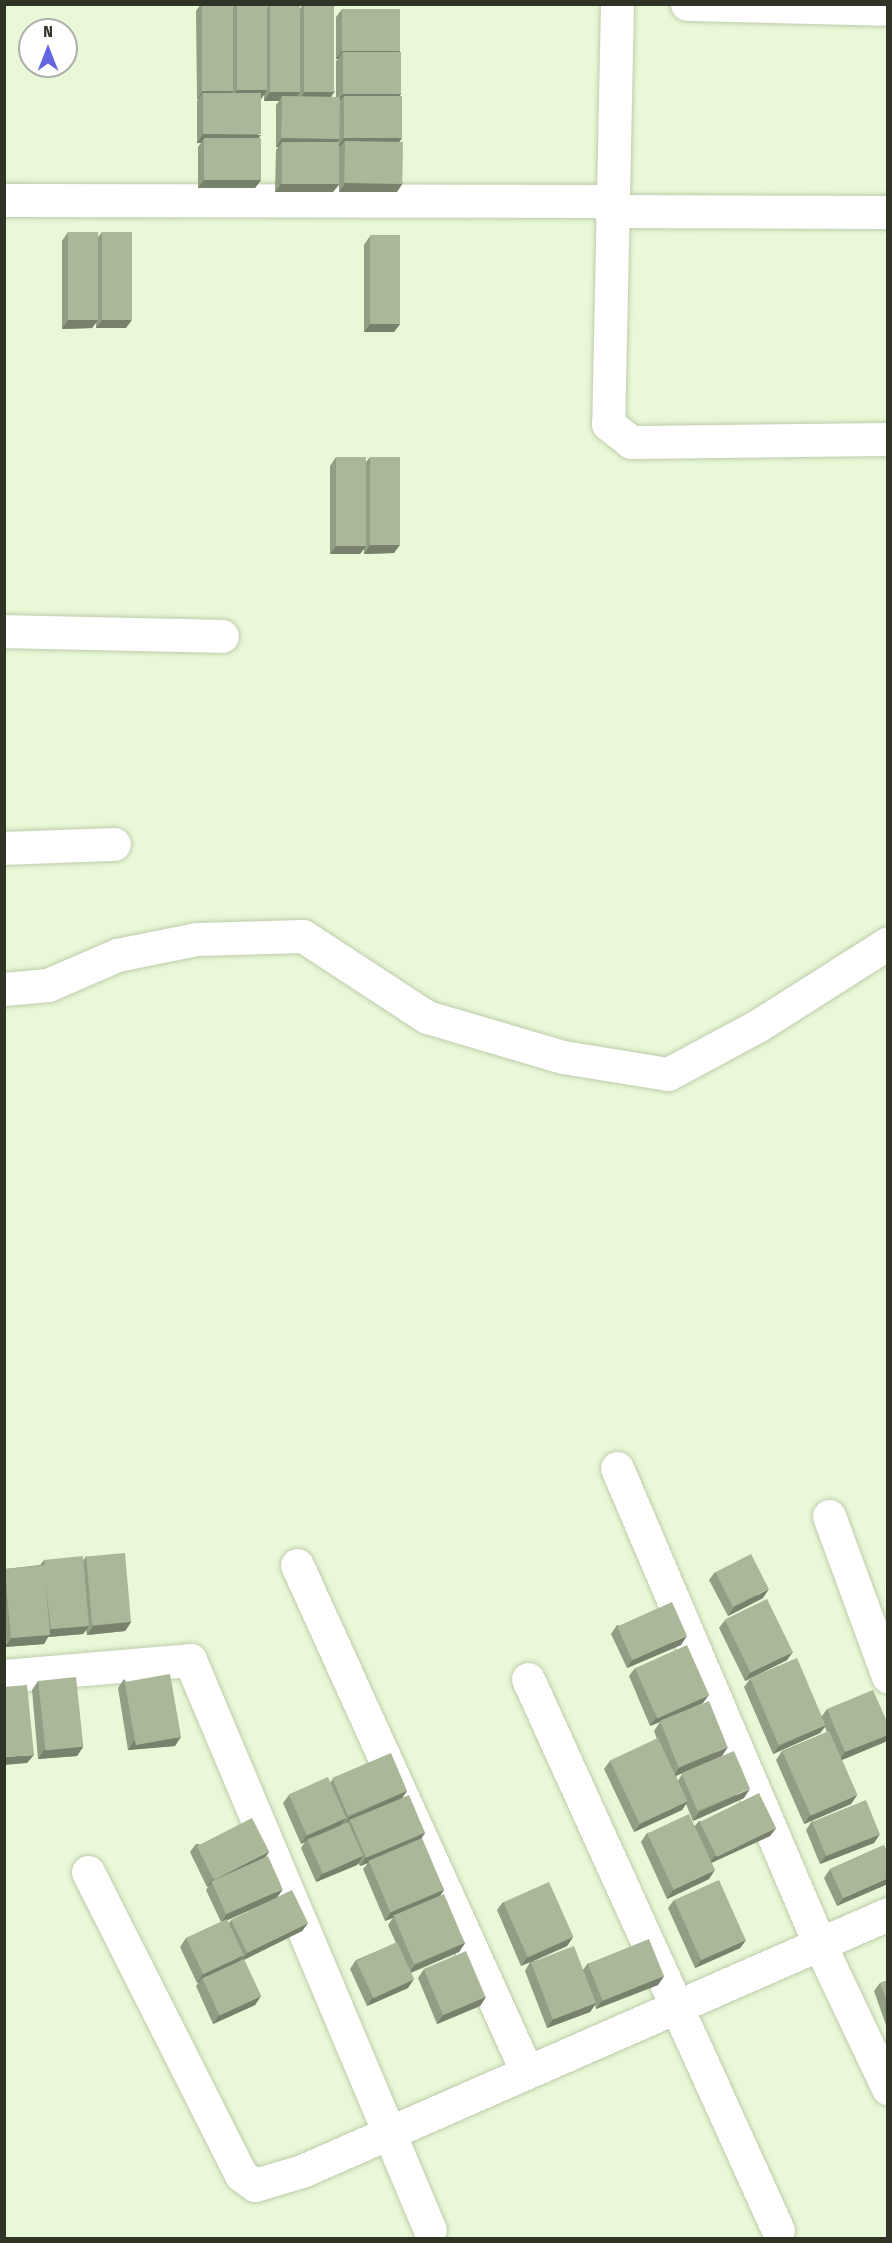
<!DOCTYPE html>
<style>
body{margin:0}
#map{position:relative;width:892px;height:2243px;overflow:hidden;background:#e9f8d6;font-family:"Fira Sans Condensed",sans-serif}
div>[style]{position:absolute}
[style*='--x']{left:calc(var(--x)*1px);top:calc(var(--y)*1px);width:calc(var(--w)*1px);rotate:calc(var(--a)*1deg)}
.roads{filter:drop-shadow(0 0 2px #bdccac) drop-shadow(0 0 2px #bdccac)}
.minor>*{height:33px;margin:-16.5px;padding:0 16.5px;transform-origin:16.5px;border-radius:16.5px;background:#fff}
.wall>*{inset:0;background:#929e84}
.shaded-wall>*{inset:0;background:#77816b}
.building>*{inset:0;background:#aab899;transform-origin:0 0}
span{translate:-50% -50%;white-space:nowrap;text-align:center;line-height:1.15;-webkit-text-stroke:5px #fff;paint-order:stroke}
.frame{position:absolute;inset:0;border:6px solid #2f3427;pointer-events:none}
.north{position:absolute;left:18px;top:18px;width:60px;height:60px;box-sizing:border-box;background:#fff;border:2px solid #acaea9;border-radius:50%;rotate:0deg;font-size:16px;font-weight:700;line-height:24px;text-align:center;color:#2f3427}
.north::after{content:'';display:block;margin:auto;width:21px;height:27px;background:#6368e1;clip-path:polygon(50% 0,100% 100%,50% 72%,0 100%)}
</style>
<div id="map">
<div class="roads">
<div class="minor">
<i style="--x:617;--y:4;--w:420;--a:91.2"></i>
<i style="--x:608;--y:424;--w:29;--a:38"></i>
<i style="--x:631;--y:442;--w:257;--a:-0.7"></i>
<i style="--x:687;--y:4;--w:201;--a:1.4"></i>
<i style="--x:4;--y:200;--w:606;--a:0.09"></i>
<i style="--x:610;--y:211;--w:278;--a:0.2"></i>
<i style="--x:4;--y:631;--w:218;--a:1.3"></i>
<i style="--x:4;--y:848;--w:110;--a:-2.1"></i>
<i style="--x:4;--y:989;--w:44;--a:-5.2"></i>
<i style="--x:48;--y:985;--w:75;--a:-23.5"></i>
<i style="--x:117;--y:955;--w:82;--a:-11.3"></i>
<i style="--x:197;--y:939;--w:106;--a:-1.6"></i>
<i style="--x:303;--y:936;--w:148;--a:33.2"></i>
<i style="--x:427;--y:1017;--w:142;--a:16.4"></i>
<i style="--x:563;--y:1057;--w:106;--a:9.2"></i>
<i style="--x:668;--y:1074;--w:103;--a:-28.3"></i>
<i style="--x:759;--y:1025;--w:153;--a:-32.4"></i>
<i style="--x:617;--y:1468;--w:516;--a:66.96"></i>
<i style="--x:819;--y:1943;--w:161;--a:64.6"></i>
<i style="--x:829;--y:1516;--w:171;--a:69.8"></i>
<i style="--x:297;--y:1565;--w:557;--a:65.6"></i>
<i style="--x:4;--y:1676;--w:187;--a:-4.9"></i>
<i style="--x:190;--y:1660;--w:618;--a:67.17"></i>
<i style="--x:528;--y:1679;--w:605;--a:65.6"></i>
<i style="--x:88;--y:1872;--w:339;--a:63.2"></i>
<i style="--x:241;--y:2175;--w:17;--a:36"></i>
<i style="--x:255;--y:2185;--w:49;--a:-16.6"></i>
<i style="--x:302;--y:2171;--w:640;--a:-23.68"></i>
</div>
</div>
<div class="wall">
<i style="clip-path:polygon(201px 4px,233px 4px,233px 7px,235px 4px,267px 4px,267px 7px,269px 4px,300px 4px,300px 9px,303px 4px,334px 4px,331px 97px,336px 97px,336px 61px,338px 59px,336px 59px,336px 17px,342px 9px,400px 51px,399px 52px,401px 94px,399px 96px,402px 138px,399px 142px,397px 192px,339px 192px,339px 185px,333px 192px,275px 192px,276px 150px,278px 147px,276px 147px,276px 105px,279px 101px,264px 101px,264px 95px,261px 99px,258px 138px,261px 180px,255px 188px,198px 188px,198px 147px,201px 143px,197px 143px,197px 101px,198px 99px,197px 99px,196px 11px)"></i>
<i style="clip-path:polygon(68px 232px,98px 237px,102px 232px,126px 328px,96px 328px,96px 323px,92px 328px,62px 329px,62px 241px)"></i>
<i style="clip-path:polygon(370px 236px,400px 324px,394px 332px,364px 332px,364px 245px)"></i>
<i style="clip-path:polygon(336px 457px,366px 462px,370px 457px,394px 553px,364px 554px,364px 549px,360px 554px,330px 554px,330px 466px)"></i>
<i style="clip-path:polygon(86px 1556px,131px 1622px,125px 1631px,87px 1635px,86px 1630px,83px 1634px,48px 1637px,44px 1644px,4px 1647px,5px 1569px,40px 1565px,44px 1560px,83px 1561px)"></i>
<i style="clip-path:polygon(715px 1572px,763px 1598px,728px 1616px,709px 1580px)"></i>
<i style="clip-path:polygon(725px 1620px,787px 1660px,745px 1681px,719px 1628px)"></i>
<i style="clip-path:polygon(617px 1625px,681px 1645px,627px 1668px,611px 1634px)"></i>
<i style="clip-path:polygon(635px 1668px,703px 1703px,660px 1722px,722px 1756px,676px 1776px,678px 1781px,682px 1774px,744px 1798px,693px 1821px,686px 1804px,682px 1810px,634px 1832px,604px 1769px,610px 1761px,657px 1739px,654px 1731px,660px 1722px,650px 1726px,629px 1676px)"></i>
<i style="clip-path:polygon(124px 1679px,175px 1746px,128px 1750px,118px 1688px)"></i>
<i style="clip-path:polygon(750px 1679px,822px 1716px,827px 1709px,888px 1724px,888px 1739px,885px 1742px,842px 1760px,857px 1795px,851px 1804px,804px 1824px,776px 1760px,782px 1751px,827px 1732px,825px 1727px,820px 1733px,773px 1754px,744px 1687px)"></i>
<i style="clip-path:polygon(38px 1681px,83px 1747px,77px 1756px,38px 1759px,32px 1690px)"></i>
<i style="clip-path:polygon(333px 1779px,407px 1791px,403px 1797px,425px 1833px,421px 1839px,444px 1890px,439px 1897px,465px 1943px,459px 1952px,411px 1973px,408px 1988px,367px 2006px,350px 1969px,356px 1960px,396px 1943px,388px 1925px,393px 1918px,385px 1921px,363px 1869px,368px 1863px,360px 1866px,358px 1863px,357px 1865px,316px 1882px,301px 1848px,305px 1842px,301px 1844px,283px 1803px,289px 1795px,330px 1783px)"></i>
<i style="clip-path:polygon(699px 1821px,776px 1828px,770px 1836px,711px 1863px,709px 1879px,667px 1899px,641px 1842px,647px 1833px,694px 1827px)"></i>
<i style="clip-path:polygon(812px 1821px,874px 1843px,820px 1864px,806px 1830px)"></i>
<i style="clip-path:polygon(196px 1844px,269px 1852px,265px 1858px,277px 1898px,227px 1920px,229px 1923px,231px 1920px,308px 1923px,302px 1931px,244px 1960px,261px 1996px,255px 2005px,213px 2024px,196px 1986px,199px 1982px,197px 1983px,180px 1947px,186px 1938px,221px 1922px,206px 1890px,209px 1886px,207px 1887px,190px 1852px)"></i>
<i style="clip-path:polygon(884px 1845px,837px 1906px,824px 1878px,830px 1869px)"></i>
<i style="clip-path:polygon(674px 1900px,746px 1940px,740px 1948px,695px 1968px,668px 1908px)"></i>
<i style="clip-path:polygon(503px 1902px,573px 1937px,567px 1946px,534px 1961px,583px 1970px,588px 1963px,664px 1976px,658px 1985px,596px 2009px,595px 2005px,590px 2012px,547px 2028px,525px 1971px,530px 1962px,521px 1966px,497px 1910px)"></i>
<i style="clip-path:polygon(424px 1969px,486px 1997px,480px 2006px,437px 2024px,418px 1978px)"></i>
<i style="clip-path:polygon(888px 1980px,887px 2028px,874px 1991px,880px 1983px)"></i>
</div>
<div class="shaded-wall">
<i style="clip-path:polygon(342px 51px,400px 51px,394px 59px,343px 52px,338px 59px,336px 59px)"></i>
<i style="clip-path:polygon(237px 90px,267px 90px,261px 99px,231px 99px)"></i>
<i style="clip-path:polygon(203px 91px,233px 91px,227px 99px,203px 93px,198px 99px,197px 99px)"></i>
<i style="clip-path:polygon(335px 91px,329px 100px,298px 101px,304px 92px)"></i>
<i style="clip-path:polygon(270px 92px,300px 92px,294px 101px,282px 96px,279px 101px,264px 101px)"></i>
<i style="clip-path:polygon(343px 94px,401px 94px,395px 103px,344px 96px,339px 102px,336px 102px)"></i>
<i style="clip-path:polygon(203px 134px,261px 135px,255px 143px,204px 138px,201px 143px,197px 143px)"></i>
<i style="clip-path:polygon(282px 138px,340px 138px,334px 147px,282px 142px,278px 147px,276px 147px)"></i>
<i style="clip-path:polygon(344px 138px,402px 138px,396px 146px,345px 141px,341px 146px,338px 146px)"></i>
<i style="clip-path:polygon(204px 180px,261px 180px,255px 188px,198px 188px)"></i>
<i style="clip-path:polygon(345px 183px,403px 183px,397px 192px,339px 192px)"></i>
<i style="clip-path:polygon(281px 184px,339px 184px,333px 192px,275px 192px)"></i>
<i style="clip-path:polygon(68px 320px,98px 320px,92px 328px,62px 329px)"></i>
<i style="clip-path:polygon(102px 320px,132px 320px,126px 328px,96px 328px)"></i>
<i style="clip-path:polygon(370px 324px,400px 324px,394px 332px,364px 332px)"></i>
<i style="clip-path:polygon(370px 545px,400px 545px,394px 553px,364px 554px)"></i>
<i style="clip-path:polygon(336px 546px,366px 546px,360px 554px,330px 554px)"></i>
<i style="clip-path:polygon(769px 1589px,763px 1598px,728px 1616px,734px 1607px)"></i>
<i style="clip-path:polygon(131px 1622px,125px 1631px,87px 1635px,93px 1626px)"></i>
<i style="clip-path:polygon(89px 1626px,83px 1634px,48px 1637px,44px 1644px,4px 1647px,4px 1644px,7px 1644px,11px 1638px,46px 1635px,51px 1629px)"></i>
<i style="clip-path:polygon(687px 1636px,681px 1645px,627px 1668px,633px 1659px)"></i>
<i style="clip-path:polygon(793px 1652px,787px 1660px,745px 1681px,751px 1672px)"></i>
<i style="clip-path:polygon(709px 1695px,703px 1703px,650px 1726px,656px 1718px)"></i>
<i style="clip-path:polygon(826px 1725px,820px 1733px,773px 1754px,779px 1746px)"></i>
<i style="clip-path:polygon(888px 1735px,888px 1739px,885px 1742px,839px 1761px,845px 1752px)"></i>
<i style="clip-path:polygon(181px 1737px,175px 1746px,128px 1750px,134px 1741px)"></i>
<i style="clip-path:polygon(83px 1747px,77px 1756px,38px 1759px,44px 1750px)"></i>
<i style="clip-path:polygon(728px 1747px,722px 1756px,673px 1777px,679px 1768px)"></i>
<i style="clip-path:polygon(34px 1755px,27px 1763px,4px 1765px,4px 1757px)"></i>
<i style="clip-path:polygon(750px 1789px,744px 1798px,693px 1821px,699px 1812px)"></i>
<i style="clip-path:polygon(407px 1791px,401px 1799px,350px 1819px,346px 1824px,343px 1826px,349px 1817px)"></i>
<i style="clip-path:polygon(857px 1795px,851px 1804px,804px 1824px,810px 1815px)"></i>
<i style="clip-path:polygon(688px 1801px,682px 1810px,634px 1832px,640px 1824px)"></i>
<i style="clip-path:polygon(346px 1818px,340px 1827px,307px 1839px,305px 1842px,301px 1844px,307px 1835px)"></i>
<i style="clip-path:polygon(776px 1828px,770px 1836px,709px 1864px,715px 1856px)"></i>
<i style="clip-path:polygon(425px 1833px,419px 1841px,369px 1861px,368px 1863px,360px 1866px,366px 1857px)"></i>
<i style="clip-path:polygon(880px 1834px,874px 1843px,820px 1864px,826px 1856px)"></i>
<i style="clip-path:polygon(269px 1852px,263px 1860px,212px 1882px,209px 1886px,207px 1887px,213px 1879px)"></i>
<i style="clip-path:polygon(363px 1856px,357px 1865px,316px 1882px,322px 1874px)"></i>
<i style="clip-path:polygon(715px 1870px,709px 1879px,667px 1899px,673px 1890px)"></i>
<i style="clip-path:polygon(888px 1878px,888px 1884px,837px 1906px,843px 1898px)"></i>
<i style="clip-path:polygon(283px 1889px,277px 1898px,221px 1923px,227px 1914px)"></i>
<i style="clip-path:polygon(444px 1890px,438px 1899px,385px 1921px,391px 1912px)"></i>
<i style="clip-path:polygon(308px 1923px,302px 1931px,241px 1961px,247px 1953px)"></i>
<i style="clip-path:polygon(573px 1937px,567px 1946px,521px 1966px,527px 1958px)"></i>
<i style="clip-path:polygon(746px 1940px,740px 1948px,695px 1968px,701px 1960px)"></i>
<i style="clip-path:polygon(465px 1943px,459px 1952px,409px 1973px,415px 1965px)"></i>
<i style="clip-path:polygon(244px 1955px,238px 1964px,202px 1978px,199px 1982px,197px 1983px,203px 1974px)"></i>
<i style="clip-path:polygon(664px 1976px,658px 1985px,596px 2009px,602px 2001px)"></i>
<i style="clip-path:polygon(414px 1979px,408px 1988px,367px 2006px,373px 1997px)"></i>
<i style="clip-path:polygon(261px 1996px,255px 2005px,213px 2024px,219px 2015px)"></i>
<i style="clip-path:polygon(486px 1997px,480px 2006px,437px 2024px,443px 2015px)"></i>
<i style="clip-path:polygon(596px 2003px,590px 2012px,547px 2028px,553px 2019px)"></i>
</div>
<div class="building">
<i style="left:202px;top:4px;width:31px;height:87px"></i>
<i style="left:237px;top:4px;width:30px;height:86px"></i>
<i style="left:270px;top:4px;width:30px;height:88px"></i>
<i style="left:304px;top:4px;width:30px;height:88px"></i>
<i style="left:342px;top:9px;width:58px;height:42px"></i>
<i style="left:343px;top:52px;width:58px;height:42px"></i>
<i style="left:203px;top:93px;width:58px;height:41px"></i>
<i style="left:282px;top:96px;width:58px;height:42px;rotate:1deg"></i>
<i style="left:344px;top:96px;width:58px;height:42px"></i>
<i style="left:204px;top:138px;width:57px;height:42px"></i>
<i style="left:345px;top:141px;width:58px;height:42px;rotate:1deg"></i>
<i style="left:282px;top:142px;width:57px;height:42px"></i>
<i style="left:68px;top:232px;width:30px;height:88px"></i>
<i style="left:102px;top:232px;width:30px;height:88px"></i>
<i style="left:400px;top:235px;width:89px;height:30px;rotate:90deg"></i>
<i style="left:336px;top:457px;width:30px;height:89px"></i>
<i style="left:370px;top:457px;width:30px;height:88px"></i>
<i style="left:125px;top:1553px;width:69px;height:39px;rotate:85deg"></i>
<i style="left:751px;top:1554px;width:39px;height:40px;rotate:63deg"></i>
<i style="clip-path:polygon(83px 1556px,89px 1626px,51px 1629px,45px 1580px,50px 1635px,11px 1638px,5px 1569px,45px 1565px,44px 1560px)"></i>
<i style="left:767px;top:1599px;width:59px;height:47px;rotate:64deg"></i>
<i style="left:672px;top:1602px;width:37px;height:60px;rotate:66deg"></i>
<i style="clip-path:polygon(4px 1621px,7px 1644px,4px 1644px)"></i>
<i style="left:687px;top:1645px;width:55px;height:57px;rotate:66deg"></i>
<i style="left:797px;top:1658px;width:73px;height:51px;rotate:67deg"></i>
<i style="left:170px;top:1674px;width:64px;height:46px;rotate:80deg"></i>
<i style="left:76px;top:1677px;width:70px;height:38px;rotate:84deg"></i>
<i style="clip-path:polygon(27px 1685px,34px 1755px,4px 1757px,4px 1687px)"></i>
<i style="clip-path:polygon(873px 1690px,888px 1724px,888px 1735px,845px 1752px,827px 1709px)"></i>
<i style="left:709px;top:1701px;width:50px;height:53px;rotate:68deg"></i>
<i style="left:829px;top:1731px;width:70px;height:51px;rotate:66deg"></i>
<i style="left:658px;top:1738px;width:70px;height:53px;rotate:65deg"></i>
<i style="left:734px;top:1751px;width:41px;height:57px;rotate:67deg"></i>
<i style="left:391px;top:1753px;width:41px;height:64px;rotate:67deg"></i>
<i style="left:328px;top:1777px;width:45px;height:43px;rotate:66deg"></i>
<i style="left:759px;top:1793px;width:39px;height:66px;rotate:64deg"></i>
<i style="left:409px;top:1795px;width:41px;height:64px;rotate:67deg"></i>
<i style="left:866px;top:1800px;width:37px;height:58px;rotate:68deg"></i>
<i style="left:689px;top:1814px;width:62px;height:46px;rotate:65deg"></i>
<i style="left:252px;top:1818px;width:38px;height:62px;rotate:63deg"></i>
<i style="left:348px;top:1822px;width:37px;height:44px;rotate:66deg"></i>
<i style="left:422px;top:1838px;width:56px;height:58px;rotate:67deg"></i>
<i style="clip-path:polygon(884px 1845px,888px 1853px,888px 1878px,843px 1898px,830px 1869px)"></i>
<i style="left:268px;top:1856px;width:36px;height:62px;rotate:66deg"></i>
<i style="left:719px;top:1880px;width:66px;height:49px;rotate:66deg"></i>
<i style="left:549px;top:1882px;width:60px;height:50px;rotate:66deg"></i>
<i style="left:292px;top:1890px;width:37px;height:68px;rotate:64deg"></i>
<i style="left:444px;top:1894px;width:53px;height:55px;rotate:67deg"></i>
<i style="left:227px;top:1919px;width:40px;height:45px;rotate:65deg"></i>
<i style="left:649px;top:1939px;width:40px;height:66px;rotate:68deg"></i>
<i style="left:397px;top:1942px;width:41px;height:45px;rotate:65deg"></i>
<i style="left:574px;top:1946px;width:61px;height:46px;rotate:69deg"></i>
<i style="left:466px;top:1951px;width:50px;height:46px;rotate:67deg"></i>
<i style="left:244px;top:1959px;width:41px;height:46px;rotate:65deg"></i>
<i style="clip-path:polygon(888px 1980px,888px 2004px,880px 1983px)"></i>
</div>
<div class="frame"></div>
<div class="north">N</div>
</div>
